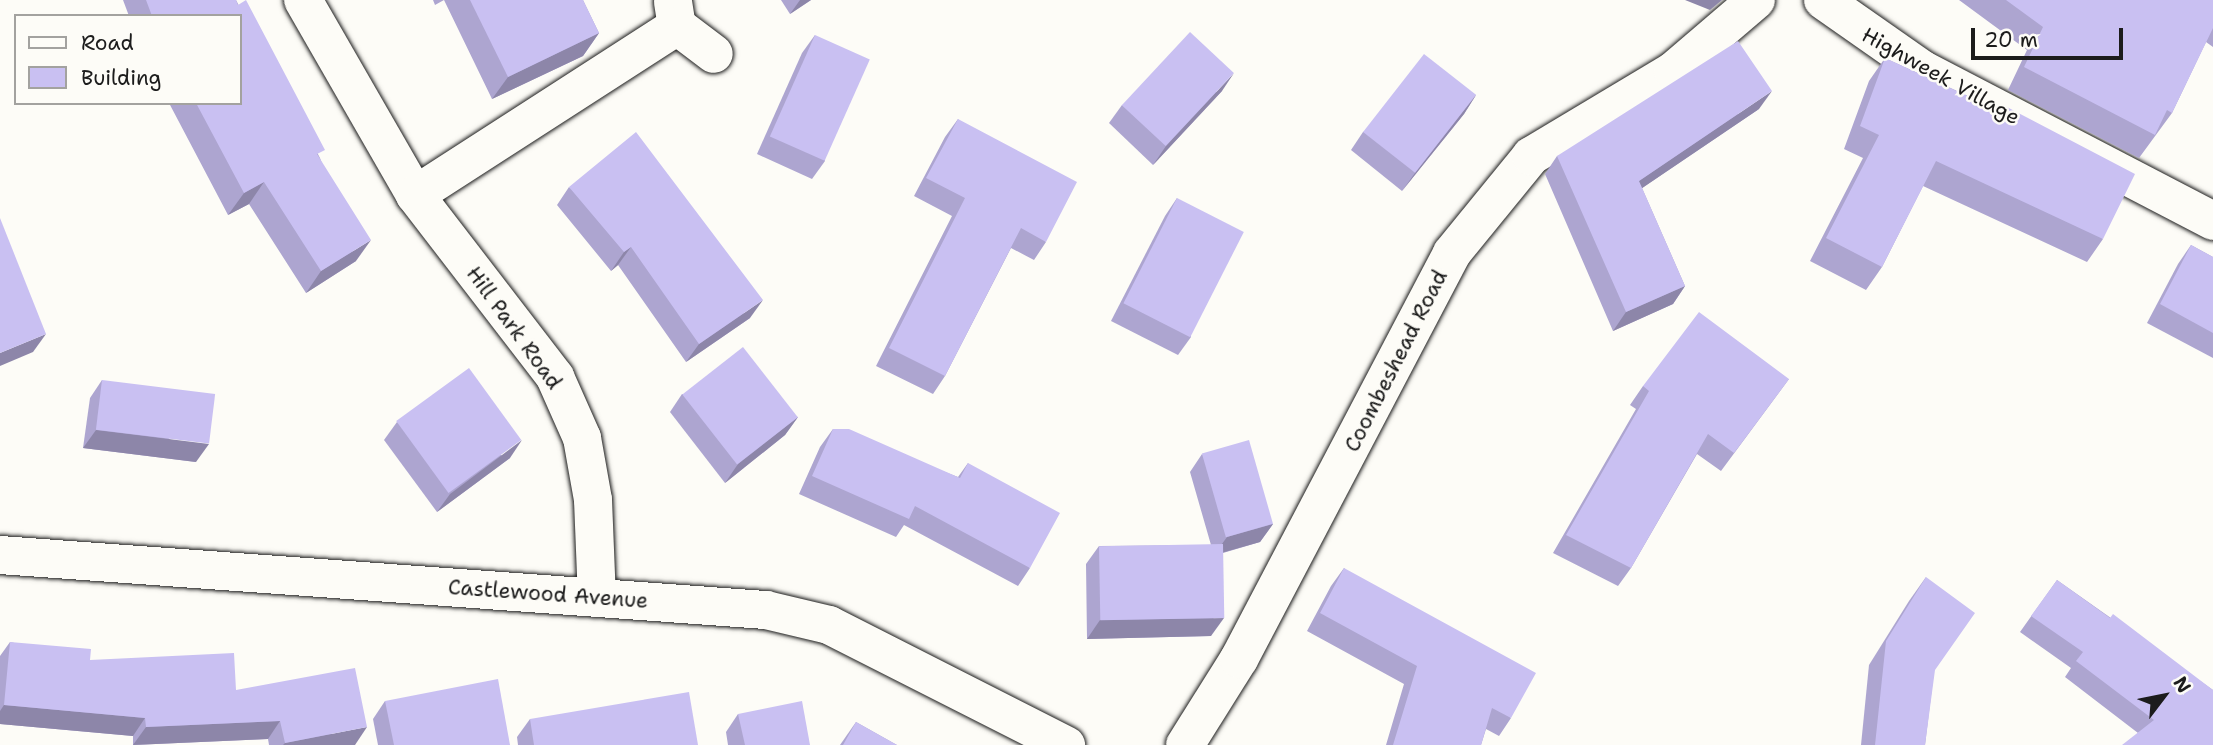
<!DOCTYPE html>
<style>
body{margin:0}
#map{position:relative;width:2213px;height:745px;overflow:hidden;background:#fdfcf7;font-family:"Shantell Sans",sans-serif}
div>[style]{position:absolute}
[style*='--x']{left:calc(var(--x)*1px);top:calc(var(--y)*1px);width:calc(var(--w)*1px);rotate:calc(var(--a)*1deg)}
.roads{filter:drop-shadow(0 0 2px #1c1c1c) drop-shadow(0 0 2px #1c1c1c)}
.street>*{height:38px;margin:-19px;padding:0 19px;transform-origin:19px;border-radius:19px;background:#fdfcf7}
.secondary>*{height:38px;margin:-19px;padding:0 19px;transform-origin:19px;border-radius:19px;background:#fdfcf7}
.wall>*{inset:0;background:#ada5d0}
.shaded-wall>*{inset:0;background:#8d86a9}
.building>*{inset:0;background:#c9c0f2;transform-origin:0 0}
span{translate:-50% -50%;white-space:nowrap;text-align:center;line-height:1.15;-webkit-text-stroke:5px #fdfcf7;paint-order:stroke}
.street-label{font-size:21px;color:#1c1c1c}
.legend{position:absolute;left:14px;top:14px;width:228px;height:91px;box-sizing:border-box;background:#fdfcf7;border:2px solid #a3a29f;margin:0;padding:9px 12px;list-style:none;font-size:21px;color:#1c1c1c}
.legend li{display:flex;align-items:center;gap:14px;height:35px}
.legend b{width:35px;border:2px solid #a3a29f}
.north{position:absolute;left:2129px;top:661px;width:70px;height:70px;-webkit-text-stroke:5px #fdfcf7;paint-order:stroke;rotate:58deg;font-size:19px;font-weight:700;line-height:28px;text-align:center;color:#1c1c1c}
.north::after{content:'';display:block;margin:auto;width:24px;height:32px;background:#1c1c1c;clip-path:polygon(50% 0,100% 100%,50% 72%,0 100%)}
.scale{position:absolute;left:1971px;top:28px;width:152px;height:32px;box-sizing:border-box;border:4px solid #1c1c1c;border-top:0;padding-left:9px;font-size:21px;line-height:24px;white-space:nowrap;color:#1c1c1c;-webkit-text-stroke:5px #fdfcf7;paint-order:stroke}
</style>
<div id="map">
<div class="roads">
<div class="street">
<i style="--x:303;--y:0;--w:225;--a:60.1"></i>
<i style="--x:415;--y:195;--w:230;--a:52.4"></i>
<i style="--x:555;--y:377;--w:67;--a:66.1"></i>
<i style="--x:582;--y:438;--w:63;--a:79.9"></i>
<i style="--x:593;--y:500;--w:98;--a:87.7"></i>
<i style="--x:673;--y:2;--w:24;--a:81"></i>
<i style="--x:677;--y:26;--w:46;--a:37.1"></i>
<i style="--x:415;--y:195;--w:312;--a:-32.8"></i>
<i style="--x:0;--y:555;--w:768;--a:4.11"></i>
<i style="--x:766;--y:610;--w:65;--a:13.4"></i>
<i style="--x:829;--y:625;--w:266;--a:26.9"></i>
</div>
<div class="secondary">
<i style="--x:1823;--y:0;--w:122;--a:35"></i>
<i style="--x:1923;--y:70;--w:327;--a:27.5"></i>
<i style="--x:1185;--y:745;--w:102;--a:-57.9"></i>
<i style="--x:1239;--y:659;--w:458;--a:-62.3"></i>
<i style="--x:1452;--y:253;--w:125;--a:-50.8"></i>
<i style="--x:1531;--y:156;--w:165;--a:-30.9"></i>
<i style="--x:1673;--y:71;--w:109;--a:-40.5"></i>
</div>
</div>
<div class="wall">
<i style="clip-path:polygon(123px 0,236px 0,320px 158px,356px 261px,306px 293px,249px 204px,228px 215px,169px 103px,240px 103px,240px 16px,129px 16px)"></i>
<i style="clip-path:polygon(433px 0,583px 0,599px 33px,583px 56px,492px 99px,444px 0,435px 5px)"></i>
<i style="clip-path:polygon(781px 0,811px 0,790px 14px)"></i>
<i style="clip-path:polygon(1959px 0,2213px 0,2213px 47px,2206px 42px,2172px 113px,2139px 158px,2008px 90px,2027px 50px)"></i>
<i style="clip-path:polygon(815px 35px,825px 161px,812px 179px,757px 154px,802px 53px)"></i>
<i style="clip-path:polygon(1885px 58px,2001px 111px,2005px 106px,2103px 239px,2087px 262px,1923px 186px,1882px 267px,1866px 290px,1810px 261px,1863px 158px,1844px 149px,1869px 81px)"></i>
<i style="clip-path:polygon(1222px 91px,1153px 165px,1109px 123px,1122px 105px)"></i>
<i style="clip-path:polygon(1476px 95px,1464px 114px,1402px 191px,1351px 150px,1363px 132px)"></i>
<i style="clip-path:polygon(1759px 109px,1642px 188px,1685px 286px,1673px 304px,1613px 331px,1545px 174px,1557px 156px)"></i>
<i style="clip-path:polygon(958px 119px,1046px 242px,1034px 260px,1011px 248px,945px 376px,933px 394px,876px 366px,952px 216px,914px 196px,945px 137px)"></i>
<i style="clip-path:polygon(569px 187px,750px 318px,686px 362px,618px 265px,611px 271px,557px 205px)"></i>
<i style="clip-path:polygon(1177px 198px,1191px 337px,1178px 355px,1111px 321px,1165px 216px)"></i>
<i style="clip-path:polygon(2191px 245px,2213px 257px,2213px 358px,2147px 323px,2178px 264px)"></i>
<i style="clip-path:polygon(1789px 379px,1721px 471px,1697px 454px,1631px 568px,1618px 586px,1553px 553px,1636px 409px,1630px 405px,1643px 386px)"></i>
<i style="clip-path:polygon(102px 380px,196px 462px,83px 448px,90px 398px)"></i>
<i style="clip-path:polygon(682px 394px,798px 417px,785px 435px,725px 483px,670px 412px)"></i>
<i style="clip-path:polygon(397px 422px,510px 458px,437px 512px,384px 440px)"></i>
<i style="clip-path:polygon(833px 429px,958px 477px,968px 463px,1030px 568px,1018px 586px,904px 525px,896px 537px,799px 494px,820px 447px)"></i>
<i style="clip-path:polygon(1202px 454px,1273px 524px,1260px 542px,1223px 553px,1211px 636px,1087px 639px,1086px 564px,1099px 546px,1211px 545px,1190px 472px)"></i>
<i style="clip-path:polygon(1344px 568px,1511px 718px,1499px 736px,1486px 729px,1481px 745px,1386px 745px,1404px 684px,1307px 631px,1331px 586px)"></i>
<i style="clip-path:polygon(1926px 577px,1934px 671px,1925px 745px,1861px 745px,1869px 665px,1909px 601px)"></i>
<i style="clip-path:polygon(2057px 580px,2213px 690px,2138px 733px,2065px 677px,2071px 668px,2020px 632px)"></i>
<i style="clip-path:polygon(10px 642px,90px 660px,236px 690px,355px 745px,269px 745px,268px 739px,133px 745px,133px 736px,0 724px,0 656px)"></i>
<i style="clip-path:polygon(385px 701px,510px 745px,378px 745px,373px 719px)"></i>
<i style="clip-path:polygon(738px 714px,810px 745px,728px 745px,726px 732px)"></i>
<i style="clip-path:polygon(530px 719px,698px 745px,518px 745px,517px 737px)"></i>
<i style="clip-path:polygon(856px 722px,897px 745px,840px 745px)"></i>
</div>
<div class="shaded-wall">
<i style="clip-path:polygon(800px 0,811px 0,790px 14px)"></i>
<i style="clip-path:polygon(1685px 0,1722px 0,1710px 10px)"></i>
<i style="clip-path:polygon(599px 33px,583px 56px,492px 99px,508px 77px)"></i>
<i style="clip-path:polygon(1234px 73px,1222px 91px,1153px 165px,1166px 146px)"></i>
<i style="clip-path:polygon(1772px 91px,1759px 109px,1626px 199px,1639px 181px)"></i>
<i style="clip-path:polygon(1476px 95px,1464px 114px,1402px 191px,1415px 173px)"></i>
<i style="clip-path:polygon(264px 182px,249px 204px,228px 215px,244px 193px)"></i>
<i style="clip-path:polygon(371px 240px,356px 261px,306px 293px,321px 271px)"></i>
<i style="clip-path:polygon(631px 247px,618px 265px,611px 271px,624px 252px)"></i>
<i style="clip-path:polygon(1685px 286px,1673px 304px,1613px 331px,1626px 312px)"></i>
<i style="clip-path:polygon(763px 300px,750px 318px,686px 362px,699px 344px)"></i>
<i style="clip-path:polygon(46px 334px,33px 352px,0 366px,0 353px)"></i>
<i style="clip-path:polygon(798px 417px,785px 435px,725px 483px,738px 464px)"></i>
<i style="clip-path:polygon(96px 430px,209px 444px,196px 462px,83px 448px)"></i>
<i style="clip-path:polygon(522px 440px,510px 458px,437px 512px,450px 494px)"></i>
<i style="clip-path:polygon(1273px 524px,1260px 542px,1214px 555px,1227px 537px)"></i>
<i style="clip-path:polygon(1224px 618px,1211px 636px,1087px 639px,1100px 620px)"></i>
<i style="clip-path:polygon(4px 705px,145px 718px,133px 736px,0 724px,0 711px)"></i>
<i style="clip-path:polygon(280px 721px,268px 739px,133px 745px,146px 727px)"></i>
<i style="clip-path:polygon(367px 727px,355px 745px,283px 745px,285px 743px)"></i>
</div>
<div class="building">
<i style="clip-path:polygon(146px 0,236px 0,238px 5px,246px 0,325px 150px,317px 154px,371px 240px,321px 271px,264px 182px,244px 193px,196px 103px,240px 103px,240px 16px,152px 16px)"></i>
<i style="clip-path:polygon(470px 0,583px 0,599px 33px,508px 77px)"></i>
<i style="clip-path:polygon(2006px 0,2213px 0,2213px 28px,2172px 113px,2167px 110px,2155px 135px,2024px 67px,2043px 27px)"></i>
<i style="left:1190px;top:32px;width:60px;height:100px;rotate:43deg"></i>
<i style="left:815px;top:35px;width:60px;height:111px;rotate:24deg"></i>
<i style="clip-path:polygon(1738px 41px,1772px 91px,1639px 181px,1685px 286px,1626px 312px,1557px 156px)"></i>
<i style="left:1424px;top:54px;width:66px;height:99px;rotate:38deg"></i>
<i style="clip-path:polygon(1885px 58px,2002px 112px,2005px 106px,2135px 174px,2103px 239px,1936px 161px,1882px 267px,1826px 238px,1879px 135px,1860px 126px)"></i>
<i style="clip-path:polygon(958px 119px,1077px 182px,1046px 242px,1021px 228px,945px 376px,889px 348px,965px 198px,926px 178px)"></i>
<i style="clip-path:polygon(636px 132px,763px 300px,699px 344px,631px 247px,624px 252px,569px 187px)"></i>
<i style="left:1177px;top:198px;width:75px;height:118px;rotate:27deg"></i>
<i style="clip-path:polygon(0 218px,46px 334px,0 353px)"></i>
<i style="clip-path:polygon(2191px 245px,2213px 257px,2213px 333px,2160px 304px)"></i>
<i style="clip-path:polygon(1699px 312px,1789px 379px,1734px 453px,1708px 434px,1631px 568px,1566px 535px,1649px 391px,1643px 386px)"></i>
<i style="left:743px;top:347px;width:89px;height:77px;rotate:52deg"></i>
<i style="left:469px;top:368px;width:89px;height:90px;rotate:54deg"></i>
<i style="left:102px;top:380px;width:114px;height:50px;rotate:7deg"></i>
<i style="clip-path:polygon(833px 429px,849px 429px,960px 478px,968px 463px,1060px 513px,1030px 568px,915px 506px,909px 519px,812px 476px)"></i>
<i style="left:1249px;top:440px;width:87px;height:49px;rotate:74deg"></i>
<i style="left:1223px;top:544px;width:74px;height:124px;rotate:89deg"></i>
<i style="clip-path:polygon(1344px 568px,1536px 673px,1511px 718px,1492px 708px,1481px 745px,1393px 745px,1417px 666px,1320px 613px)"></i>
<i style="clip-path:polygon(1926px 577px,1975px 613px,1935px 670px,1925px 745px,1875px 745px,1886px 641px)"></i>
<i style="clip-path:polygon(2057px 580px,2110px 618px,2113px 614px,2213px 690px,2213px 745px,2122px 745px,2154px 720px,2076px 661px,2083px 652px,2031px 616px)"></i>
<i style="clip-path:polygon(10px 642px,91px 649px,90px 660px,234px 653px,236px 690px,355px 668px,367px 727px,285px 743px,280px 721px,146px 727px,145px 718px,4px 705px)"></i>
<i style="clip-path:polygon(498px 679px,510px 745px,394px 745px,385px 701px)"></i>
<i style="clip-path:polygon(689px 692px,698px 745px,534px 745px,530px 719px)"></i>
<i style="clip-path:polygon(802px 701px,810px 745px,745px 745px,738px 714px)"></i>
<i style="clip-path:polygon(856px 722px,897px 745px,843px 745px)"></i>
</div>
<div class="street-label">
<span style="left:1941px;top:76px;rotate:29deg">Highweek Village</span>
<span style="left:514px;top:328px;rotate:54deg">Hill Park Road</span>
<span style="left:1396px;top:361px;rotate:-63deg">Coombeshead Road</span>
<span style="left:548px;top:594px;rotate:4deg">Castlewood Avenue</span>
</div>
<ul class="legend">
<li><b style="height:9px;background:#fdfcf7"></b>Road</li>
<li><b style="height:19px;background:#c9c0f2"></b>Building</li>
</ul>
<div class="north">N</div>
<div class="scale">20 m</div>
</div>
